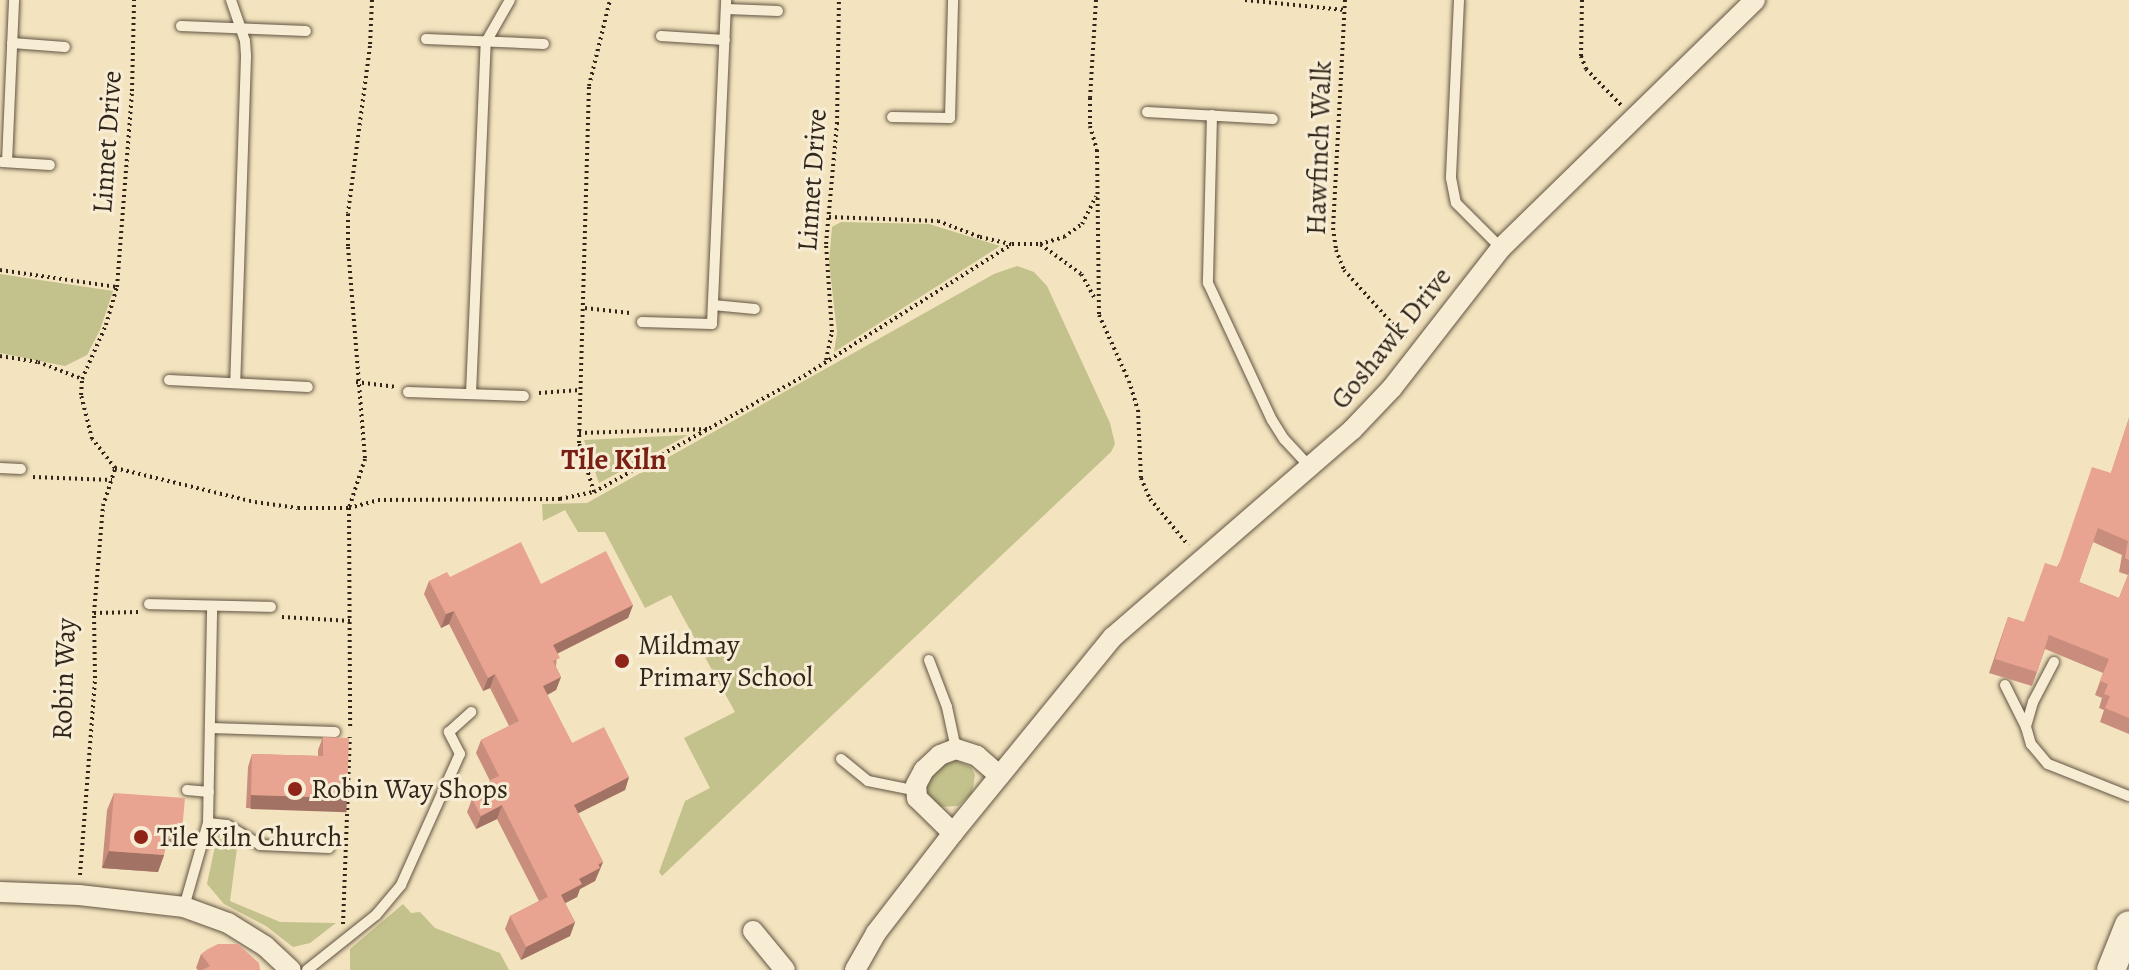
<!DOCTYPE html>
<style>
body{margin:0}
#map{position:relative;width:2129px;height:970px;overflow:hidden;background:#f3e3be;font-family:Alegreya,serif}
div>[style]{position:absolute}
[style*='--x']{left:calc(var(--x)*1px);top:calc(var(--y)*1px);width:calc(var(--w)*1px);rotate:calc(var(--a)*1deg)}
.green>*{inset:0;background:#c3c18c}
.path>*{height:4px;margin-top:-2px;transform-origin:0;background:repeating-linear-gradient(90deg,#32261a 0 2px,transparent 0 6px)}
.roads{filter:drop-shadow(0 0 2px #625543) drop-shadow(0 0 2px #625543)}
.lane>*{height:10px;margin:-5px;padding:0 5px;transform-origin:5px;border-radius:5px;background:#f7edd5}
.street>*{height:20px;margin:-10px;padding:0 10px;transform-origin:10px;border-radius:10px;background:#f7edd5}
.secondary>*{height:28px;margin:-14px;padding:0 14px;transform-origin:14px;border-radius:14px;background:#f7edd5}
.wall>*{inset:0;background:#c88d7c}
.shaded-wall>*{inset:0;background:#a27365;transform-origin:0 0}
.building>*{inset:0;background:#e8a490}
.dots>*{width:22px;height:22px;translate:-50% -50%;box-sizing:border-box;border:4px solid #f7edd5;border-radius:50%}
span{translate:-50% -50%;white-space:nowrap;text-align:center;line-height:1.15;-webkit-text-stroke:6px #f7edd5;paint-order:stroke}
.street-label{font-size:28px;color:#32261a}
.poi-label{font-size:28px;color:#32261a}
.left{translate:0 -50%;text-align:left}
.neighbourhood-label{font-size:30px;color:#7a1f14;font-weight:700}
</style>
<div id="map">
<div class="green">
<i style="clip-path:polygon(841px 222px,929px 224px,1000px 246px,834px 352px,837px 332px,829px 262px,832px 227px)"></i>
<i style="clip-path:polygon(1017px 266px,1034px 272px,1047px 286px,1110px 423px,1115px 444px,1111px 452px,662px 876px,659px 872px,685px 801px,710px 788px,684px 738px,735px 712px,671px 595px,645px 608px,605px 532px,578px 532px,565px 510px,543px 521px,542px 504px,587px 503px,994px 274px)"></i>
<i style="clip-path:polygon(0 274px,113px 291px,100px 330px,87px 355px,65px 366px,0 353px)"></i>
<i style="clip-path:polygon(688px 435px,599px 483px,584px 440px)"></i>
<i style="clip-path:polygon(955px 760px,971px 767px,975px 775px,972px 793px,958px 806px,939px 807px,926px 797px,927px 779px,942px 765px)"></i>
<i style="clip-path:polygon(218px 832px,238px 841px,230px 901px,280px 922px,336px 923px,310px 943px,293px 947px,266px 926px,224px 904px,207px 884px)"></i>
<i style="clip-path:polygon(403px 904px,411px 913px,420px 912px,435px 928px,500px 953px,509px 970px,350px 970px,350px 949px)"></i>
</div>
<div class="path">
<i style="--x:372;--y:0;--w:46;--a:92.5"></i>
<i style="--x:370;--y:46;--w:169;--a:97.5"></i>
<i style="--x:348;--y:214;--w:33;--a:90"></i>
<i style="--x:348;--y:247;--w:213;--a:85.4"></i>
<i style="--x:365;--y:459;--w:52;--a:108.1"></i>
<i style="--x:349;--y:508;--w:30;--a:-15"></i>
<i style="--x:378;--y:500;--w:182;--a:-0.3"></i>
<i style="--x:560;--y:499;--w:35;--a:-12"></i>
<i style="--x:594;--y:492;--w:51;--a:-107"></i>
<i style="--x:579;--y:443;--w:357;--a:-88.4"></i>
<i style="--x:589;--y:86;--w:89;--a:-76.3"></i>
<i style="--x:1096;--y:0;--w:98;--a:93.5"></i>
<i style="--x:1090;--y:98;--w:28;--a:90"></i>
<i style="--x:1090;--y:126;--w:25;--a:74"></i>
<i style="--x:1097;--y:150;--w:165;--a:89.3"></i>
<i style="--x:1099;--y:315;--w:72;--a:65.6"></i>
<i style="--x:1129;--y:381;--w:30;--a:73"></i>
<i style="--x:1138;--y:410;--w:68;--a:87.5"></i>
<i style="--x:1141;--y:478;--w:23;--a:67"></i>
<i style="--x:1150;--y:499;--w:60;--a:50.4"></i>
<i style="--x:1245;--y:0;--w:100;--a:5.7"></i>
<i style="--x:1345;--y:0;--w:228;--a:93"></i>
<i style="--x:1333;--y:228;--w:22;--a:82"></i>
<i style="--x:1336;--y:250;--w:22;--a:68"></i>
<i style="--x:1344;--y:270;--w:93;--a:48.1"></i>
<i style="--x:1582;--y:0;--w:56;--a:91"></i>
<i style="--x:1581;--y:56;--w:14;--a:69"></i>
<i style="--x:1586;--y:69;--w:52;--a:45.8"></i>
<i style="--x:829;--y:217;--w:109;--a:2.1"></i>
<i style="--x:938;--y:221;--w:45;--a:20.9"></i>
<i style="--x:980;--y:237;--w:32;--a:13"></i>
<i style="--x:0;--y:270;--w:117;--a:8.3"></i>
<i style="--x:1094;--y:297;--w:26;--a:-119"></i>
<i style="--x:1081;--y:274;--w:51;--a:-143.8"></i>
<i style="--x:1040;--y:244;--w:25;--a:-16"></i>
<i style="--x:1064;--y:237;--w:22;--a:-36"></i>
<i style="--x:1082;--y:224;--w:31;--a:-63"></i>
<i style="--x:585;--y:308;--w:45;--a:6.3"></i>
<i style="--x:0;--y:356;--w:38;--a:9"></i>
<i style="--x:38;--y:362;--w:47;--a:21.1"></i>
<i style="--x:826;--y:360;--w:29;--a:-78"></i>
<i style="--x:832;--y:332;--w:88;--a:-93.9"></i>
<i style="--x:826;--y:244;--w:121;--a:-84.8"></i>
<i style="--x:837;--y:124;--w:124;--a:-89.1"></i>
<i style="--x:356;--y:382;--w:41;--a:7"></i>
<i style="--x:539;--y:393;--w:41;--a:-4.2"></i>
<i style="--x:579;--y:433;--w:129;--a:-1.8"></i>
<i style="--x:115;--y:468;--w:144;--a:13.7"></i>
<i style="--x:255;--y:502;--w:43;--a:7.9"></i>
<i style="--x:298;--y:508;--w:51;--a:0"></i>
<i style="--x:349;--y:508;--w:220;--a:89.7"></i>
<i style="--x:115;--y:468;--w:37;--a:-128"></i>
<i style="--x:92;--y:439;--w:45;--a:-104"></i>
<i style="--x:81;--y:395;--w:16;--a:-86"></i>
<i style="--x:82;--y:379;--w:59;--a:-66"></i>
<i style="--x:106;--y:325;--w:40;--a:-74"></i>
<i style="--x:117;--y:287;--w:197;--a:-85.6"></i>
<i style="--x:132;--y:91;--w:91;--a:-88.7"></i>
<i style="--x:33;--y:477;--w:79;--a:2.2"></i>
<i style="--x:594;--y:492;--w:240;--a:-28.9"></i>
<i style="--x:804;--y:376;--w:246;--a:-32.4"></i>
<i style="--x:1012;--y:244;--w:28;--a:0"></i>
<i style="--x:94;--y:613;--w:45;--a:-1.3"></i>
<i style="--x:282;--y:617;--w:69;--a:3.3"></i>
<i style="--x:80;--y:875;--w:198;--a:-85.6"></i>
<i style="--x:95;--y:678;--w:65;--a:-90.9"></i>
<i style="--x:94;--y:613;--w:107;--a:-85.2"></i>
<i style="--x:103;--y:506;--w:40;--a:-72"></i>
<i style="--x:343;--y:924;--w:187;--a:-87.9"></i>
</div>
<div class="roads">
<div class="lane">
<i style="--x:231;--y:0;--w:43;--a:71.1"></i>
<i style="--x:245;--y:41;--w:16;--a:86"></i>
<i style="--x:246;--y:57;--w:326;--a:91.9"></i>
<i style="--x:1459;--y:0;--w:178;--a:92.6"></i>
<i style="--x:1451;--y:178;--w:25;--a:79"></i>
<i style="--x:1456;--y:203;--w:64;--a:45"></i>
<i style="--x:727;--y:9;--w:51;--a:2.2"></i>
<i style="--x:181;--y:26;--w:125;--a:2.3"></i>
<i style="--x:661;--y:36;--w:64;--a:3.6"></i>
<i style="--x:426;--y:39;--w:118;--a:2.4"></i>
<i style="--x:12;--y:43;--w:53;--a:4.3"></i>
<i style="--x:1147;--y:112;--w:126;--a:3.2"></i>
<i style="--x:1212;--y:115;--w:168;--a:91.4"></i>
<i style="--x:1208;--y:283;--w:151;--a:65"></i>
<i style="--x:1272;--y:420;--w:22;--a:58"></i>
<i style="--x:1284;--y:439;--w:38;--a:47"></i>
<i style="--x:892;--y:117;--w:58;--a:1"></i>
<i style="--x:950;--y:118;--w:118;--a:-88.5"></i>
<i style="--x:2;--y:162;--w:48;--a:3.6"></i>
<i style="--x:7;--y:162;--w:162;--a:-87.5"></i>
<i style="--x:713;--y:305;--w:42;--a:5.4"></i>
<i style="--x:642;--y:322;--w:70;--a:1.6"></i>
<i style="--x:712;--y:324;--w:324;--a:-87.5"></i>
<i style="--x:169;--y:380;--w:139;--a:2.9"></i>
<i style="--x:408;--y:392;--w:116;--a:2"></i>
<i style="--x:471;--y:394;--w:352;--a:-87.6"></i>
<i style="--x:486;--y:42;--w:48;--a:-60.3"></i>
<i style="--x:0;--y:468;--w:21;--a:3"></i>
<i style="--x:149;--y:604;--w:122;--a:1.4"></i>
<i style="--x:929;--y:660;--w:50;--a:69"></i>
<i style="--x:947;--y:707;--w:43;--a:77.9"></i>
<i style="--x:2054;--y:662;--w:45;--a:117.7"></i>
<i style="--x:2033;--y:702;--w:26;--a:106"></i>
<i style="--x:2026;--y:727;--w:18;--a:74"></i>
<i style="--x:2031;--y:744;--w:26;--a:50"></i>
<i style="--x:2048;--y:764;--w:87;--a:21.6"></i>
<i style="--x:2005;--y:685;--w:47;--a:63.4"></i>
<i style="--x:211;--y:728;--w:124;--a:1.8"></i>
<i style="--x:841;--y:759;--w:35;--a:39"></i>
<i style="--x:868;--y:781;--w:50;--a:11.5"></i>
<i style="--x:187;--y:790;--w:22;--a:5"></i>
<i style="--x:208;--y:823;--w:19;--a:6"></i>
<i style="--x:227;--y:825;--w:39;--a:31"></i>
<i style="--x:260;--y:845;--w:69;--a:2.5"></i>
<i style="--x:184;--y:907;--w:87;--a:-74.1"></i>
<i style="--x:208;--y:823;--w:217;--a:-88.9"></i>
<i style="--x:307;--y:970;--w:88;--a:-38.6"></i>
<i style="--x:376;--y:915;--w:39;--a:-50"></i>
<i style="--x:401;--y:885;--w:144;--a:-65.8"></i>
<i style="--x:460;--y:754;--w:25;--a:-117"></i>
<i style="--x:449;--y:732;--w:30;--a:-42"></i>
</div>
<div class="street">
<i style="--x:953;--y:833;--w:50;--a:-135.8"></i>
<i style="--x:917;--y:798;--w:13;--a:-94"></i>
<i style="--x:916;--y:785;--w:17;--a:-62"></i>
<i style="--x:924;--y:770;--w:22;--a:-43"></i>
<i style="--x:940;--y:755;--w:17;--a:-21"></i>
<i style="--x:956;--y:749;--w:22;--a:18"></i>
<i style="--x:977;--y:756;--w:30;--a:41"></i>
<i style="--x:0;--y:892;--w:79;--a:2.2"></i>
<i style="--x:79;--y:895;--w:106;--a:6.5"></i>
<i style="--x:184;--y:907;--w:47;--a:20"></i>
<i style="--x:228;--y:923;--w:44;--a:31.9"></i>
<i style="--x:265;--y:946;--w:35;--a:43"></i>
<i style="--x:753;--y:931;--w:50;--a:50.6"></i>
<i style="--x:855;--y:970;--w:43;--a:-60.4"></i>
<i style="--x:876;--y:933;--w:126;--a:-52.4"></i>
<i style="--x:953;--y:833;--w:253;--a:-50.8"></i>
<i style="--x:1113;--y:637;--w:316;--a:-40.9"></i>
<i style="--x:1352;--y:430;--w:58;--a:-46.4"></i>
<i style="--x:1392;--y:388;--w:177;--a:-52.1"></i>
<i style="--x:1501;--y:248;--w:355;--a:-44.3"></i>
</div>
<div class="secondary">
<i style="--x:2111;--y:970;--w:48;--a:-68.2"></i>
</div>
</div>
<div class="wall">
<i style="clip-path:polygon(evenodd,2129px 418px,2129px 734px,2100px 722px,2104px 710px,2099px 708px,2102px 698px,2095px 695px,2103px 673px,2045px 649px,2032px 686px,1989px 673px,2008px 617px,2024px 622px,2057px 567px,2111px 473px,2129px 418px,2093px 542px,2122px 555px,2119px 572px,2128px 575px,2119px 598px,2079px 582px,2093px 542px)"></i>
<i style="clip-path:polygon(450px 577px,541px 584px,633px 605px,628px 618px,557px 654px,556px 667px,561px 677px,556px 690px,547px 695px,572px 743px,629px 777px,625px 790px,578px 813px,603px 862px,595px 881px,580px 889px,577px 897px,565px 903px,575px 922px,570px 936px,521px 960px,505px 929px,510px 916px,539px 901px,497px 819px,476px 829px,467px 812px,472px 799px,486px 792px,490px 781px,476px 753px,481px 740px,509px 726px,490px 688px,483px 691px,449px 624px,441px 628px,424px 594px,429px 581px)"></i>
<i style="clip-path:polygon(323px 737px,347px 798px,342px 811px,246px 808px,248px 767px,252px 754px,318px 756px,318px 750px)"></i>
<i style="clip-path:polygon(114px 793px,182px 831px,176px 849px,165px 848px,164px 855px,158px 872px,102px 868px,107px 810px)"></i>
<i style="clip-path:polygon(201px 954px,260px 970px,198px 970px,196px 968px)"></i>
</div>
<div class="shaded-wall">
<i style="clip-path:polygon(633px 605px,628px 618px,548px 658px,553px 645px)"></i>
<i style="clip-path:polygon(454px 611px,449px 624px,441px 628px,446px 614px)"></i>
<i style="clip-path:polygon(495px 674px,490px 688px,483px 691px,488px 678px)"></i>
<i style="clip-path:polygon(561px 677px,556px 690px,538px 700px,543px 686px)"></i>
<i style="clip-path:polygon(629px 777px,625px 790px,569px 818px,574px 805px)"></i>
<i style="left:251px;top:795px;width:96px;height:14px;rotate:2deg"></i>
<i style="clip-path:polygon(502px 805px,497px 819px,476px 829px,481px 816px)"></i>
<i style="clip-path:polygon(166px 830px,182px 831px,176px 849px,160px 848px)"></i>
<i style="clip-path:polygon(109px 851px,164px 855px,158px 872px,102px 868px)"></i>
<i style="clip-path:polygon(603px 862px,595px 881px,580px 889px,577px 897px,556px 908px,561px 895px,579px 879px)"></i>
<i style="clip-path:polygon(575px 922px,570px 936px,521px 960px,526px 947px)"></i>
</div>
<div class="building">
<i style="clip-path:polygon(2129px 418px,2129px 560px,2125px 558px,2128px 541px,2098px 528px,2079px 582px,2119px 598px,2129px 573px,2129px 718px,2105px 708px,2110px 696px,2104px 694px,2108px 684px,2100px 681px,2109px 659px,2049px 635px,2037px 672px,1995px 659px,2008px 617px,2024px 622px,2045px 563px,2058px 567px,2092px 467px,2111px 473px)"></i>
<i style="clip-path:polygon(521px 542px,541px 584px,606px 551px,633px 605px,553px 645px,560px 658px,553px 661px,561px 677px,543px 686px,572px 743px,604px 727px,629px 777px,574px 805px,603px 862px,598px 864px,600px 868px,579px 879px,582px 884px,561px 895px,575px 922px,526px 947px,510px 916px,548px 897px,502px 805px,481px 816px,472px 799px,494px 788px,490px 780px,499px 776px,481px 740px,519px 721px,495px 674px,488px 678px,454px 611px,446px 614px,429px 581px,447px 572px,450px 577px)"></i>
<i style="clip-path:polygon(323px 737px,349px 738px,347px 798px,251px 795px,252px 754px,323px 756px)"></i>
<i style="clip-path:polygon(114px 793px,185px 798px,182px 831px,166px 830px,164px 855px,109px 851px)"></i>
<i style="clip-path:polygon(218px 944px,238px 944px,259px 963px,260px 970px,202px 970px,210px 966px,201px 954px,208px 949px)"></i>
</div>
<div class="dots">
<i style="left:622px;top:661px;background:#8f2418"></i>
<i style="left:295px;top:789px;background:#8f2418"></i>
<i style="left:141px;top:837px;background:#8f2418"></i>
</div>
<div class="street-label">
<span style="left:107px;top:142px;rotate:-86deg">Linnet Drive</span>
<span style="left:1319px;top:148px;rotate:-88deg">Hawfinch Walk</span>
<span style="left:812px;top:180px;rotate:-86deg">Linnet Drive</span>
<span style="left:1391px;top:338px;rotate:-51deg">Goshawk Drive</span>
<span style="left:64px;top:679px;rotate:-88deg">Robin Way</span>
</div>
<div class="poi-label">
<span class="left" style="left:638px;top:661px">Mildmay<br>Primary School</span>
<span class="left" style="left:311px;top:789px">Robin Way Shops</span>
<span class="left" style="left:157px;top:837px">Tile Kiln Church</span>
</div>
<div class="neighbourhood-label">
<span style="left:614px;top:459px">Tile Kiln</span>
</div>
</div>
